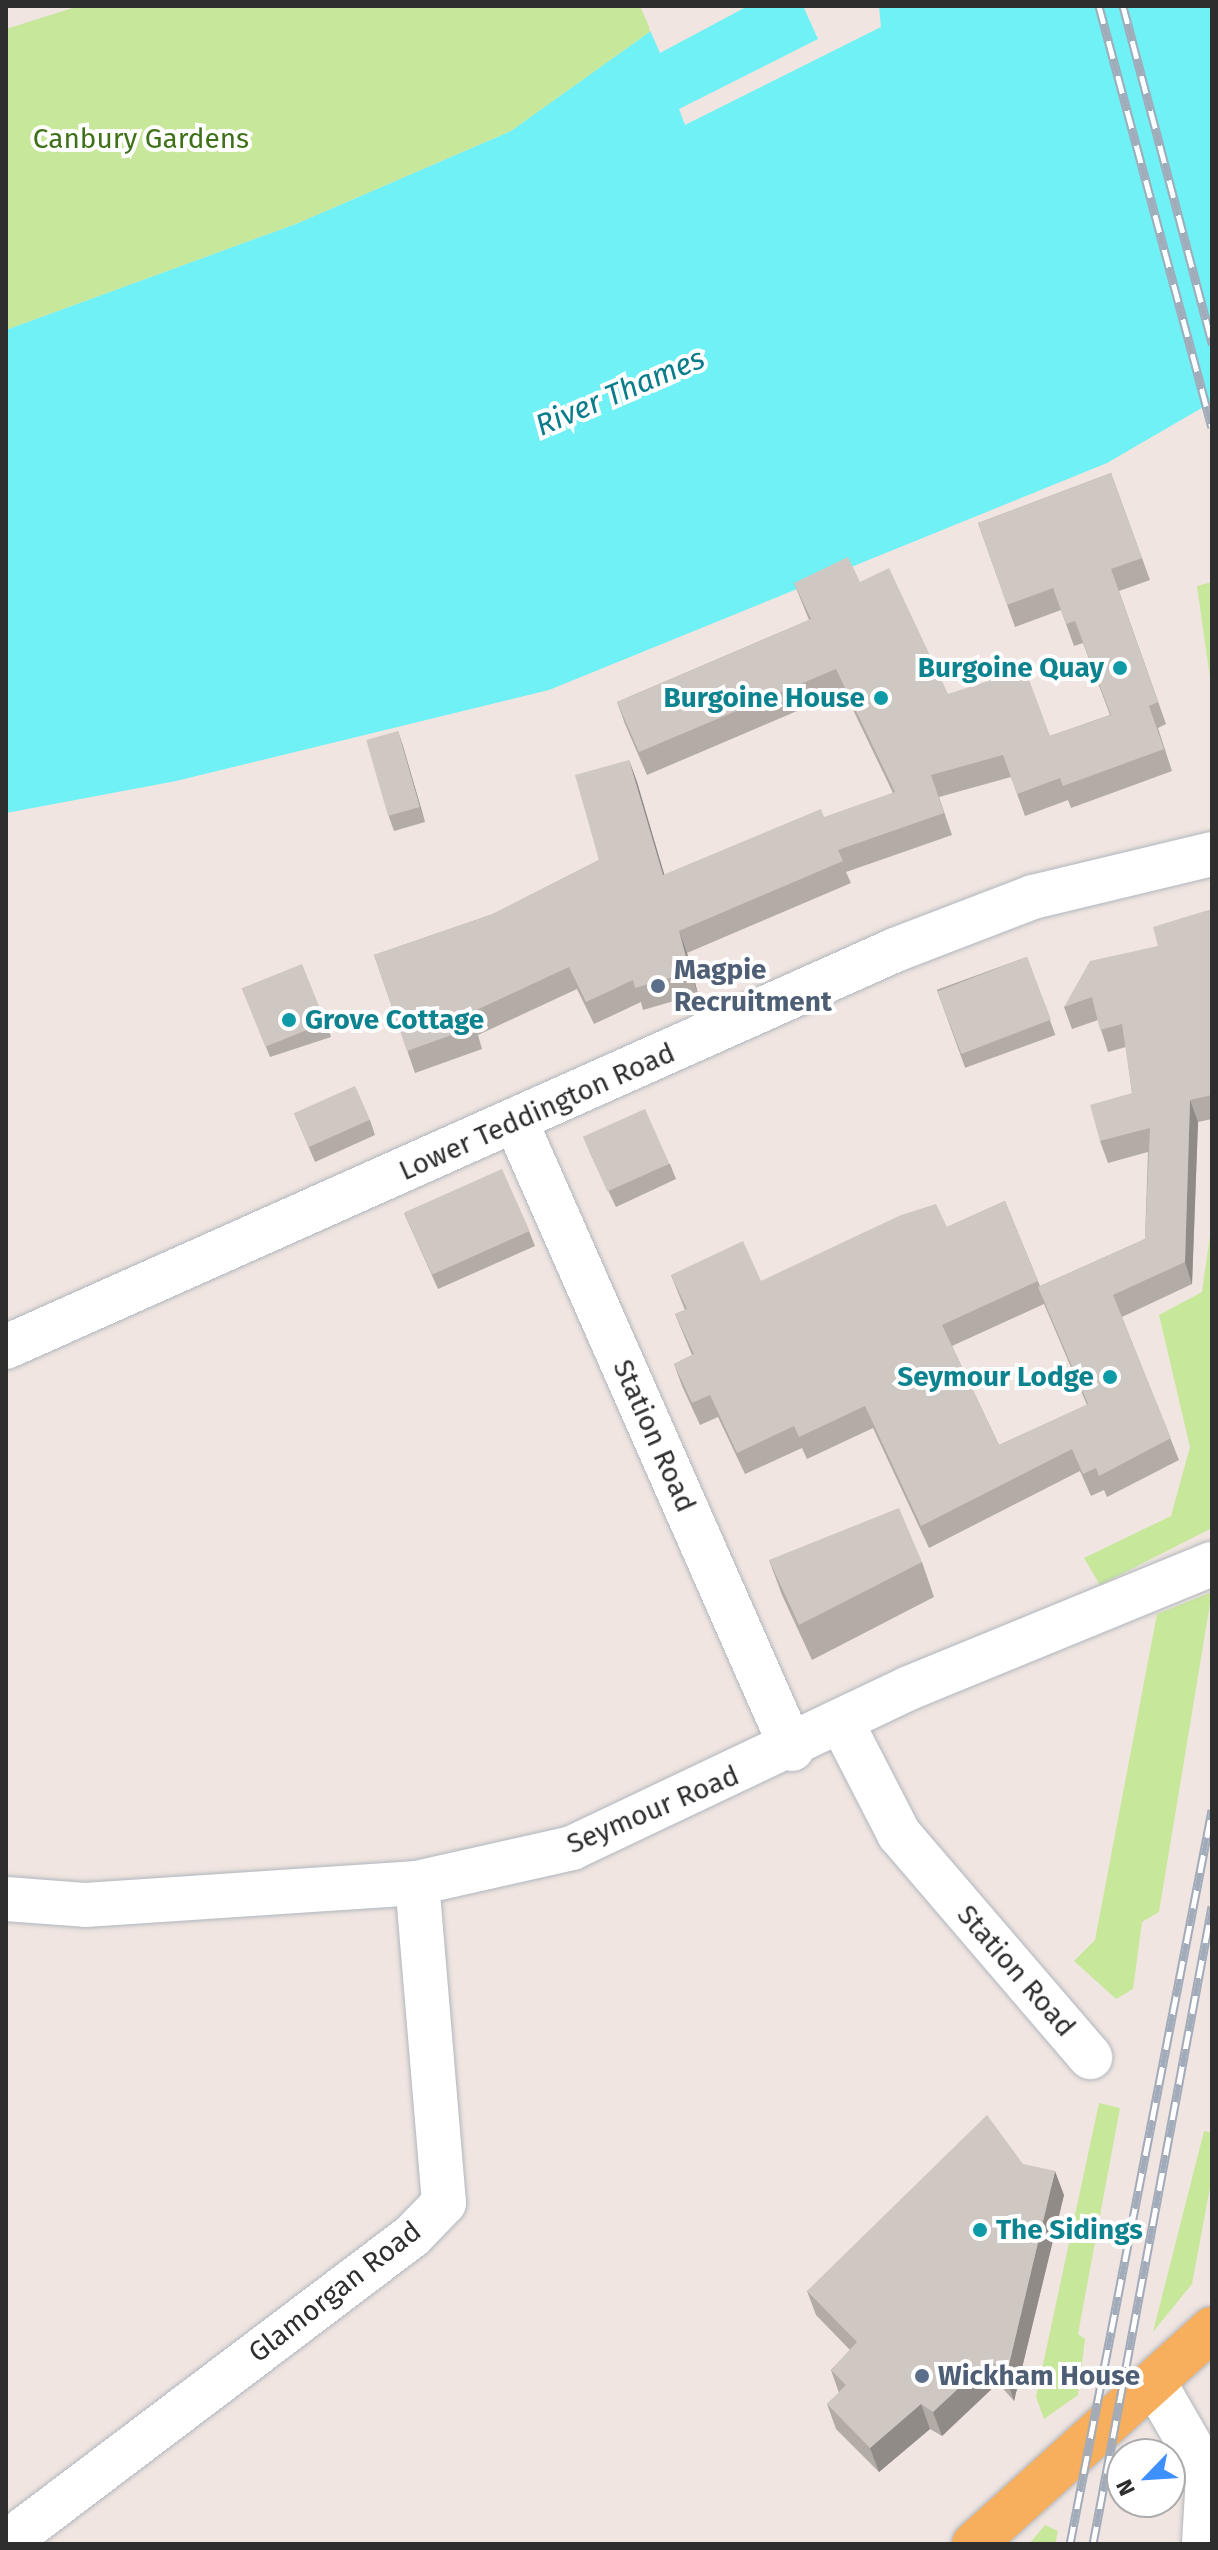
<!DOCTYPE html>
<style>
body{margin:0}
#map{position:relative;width:1218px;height:2550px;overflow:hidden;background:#f0e5e0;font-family:"Fira Sans",sans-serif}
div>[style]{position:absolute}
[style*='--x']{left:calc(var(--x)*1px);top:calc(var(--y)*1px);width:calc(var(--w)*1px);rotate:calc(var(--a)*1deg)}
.green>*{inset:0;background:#c7e89b}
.water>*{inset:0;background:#70f1f5}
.pier>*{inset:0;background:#f0e5e0}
.roads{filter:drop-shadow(0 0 2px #b0b6be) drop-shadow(0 0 2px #b0b6be)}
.minor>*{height:44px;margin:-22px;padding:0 22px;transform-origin:22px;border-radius:22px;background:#fff}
.major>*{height:44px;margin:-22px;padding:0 22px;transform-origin:22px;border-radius:22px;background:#f7af5e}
.rail>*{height:9px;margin-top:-4.5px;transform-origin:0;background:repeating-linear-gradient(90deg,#fff 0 18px,#a2abb9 0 36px);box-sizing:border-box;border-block:2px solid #a2abb9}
.wall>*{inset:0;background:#b2aba6;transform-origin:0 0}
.shaded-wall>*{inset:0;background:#918b87}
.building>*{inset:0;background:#cfc7c1;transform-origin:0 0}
.dots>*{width:22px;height:22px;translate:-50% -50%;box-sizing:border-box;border:4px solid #fff;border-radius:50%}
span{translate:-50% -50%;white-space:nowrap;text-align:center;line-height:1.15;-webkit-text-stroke:8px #fff;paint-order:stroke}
.park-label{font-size:28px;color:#3f7118}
.culture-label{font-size:28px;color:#0d838f;font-weight:700}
.right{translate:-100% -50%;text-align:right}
.left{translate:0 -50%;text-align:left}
.service-label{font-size:28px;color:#4e5e75;font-weight:700}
.street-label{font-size:28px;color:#2e2e2e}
.water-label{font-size:30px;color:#097c8b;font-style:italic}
.frame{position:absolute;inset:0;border:8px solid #2e2e2e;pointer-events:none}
.north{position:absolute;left:1106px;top:2438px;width:80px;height:80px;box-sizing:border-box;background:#fff;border:2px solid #ababab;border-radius:50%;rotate:245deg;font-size:22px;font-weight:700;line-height:32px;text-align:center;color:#2e2e2e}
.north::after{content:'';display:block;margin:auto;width:28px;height:36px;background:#3e8fff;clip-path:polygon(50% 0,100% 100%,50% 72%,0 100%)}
</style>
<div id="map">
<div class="green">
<i style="clip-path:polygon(79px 6px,640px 6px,651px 31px,511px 131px,296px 224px,6px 330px,6px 29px)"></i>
<i style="clip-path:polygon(1212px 582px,1212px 692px,1197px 586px)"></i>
<i style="clip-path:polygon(1212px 1222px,1212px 1528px,1100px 1585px,1084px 1558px,1171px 1516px,1190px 1447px,1159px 1315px,1202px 1292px)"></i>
<i style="clip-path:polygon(1212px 1592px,1159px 1912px,1142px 1922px,1133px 1989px,1116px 1999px,1074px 1961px,1095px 1940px,1157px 1614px)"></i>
<i style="clip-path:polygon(1099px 2103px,1120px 2108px,1078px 2334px,1085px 2339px,1078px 2395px,1044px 2419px,1036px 2397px)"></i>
<i style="clip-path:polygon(1204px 2131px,1212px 2133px,1212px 2177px,1192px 2284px,1153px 2332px)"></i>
<i style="clip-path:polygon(1045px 2525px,1058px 2531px,1055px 2544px,1029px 2544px)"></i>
</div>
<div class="water">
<i style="clip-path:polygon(700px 6px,1212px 6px,1212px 402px,1107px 463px,549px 690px,176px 781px,6px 813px,6px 330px,296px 224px,511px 131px,651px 31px)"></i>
</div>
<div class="pier">
<i style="clip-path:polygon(692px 6px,748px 6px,660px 53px,649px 28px)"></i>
<i style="clip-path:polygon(803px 6px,879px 6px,881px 27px,685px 125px,679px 109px,818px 39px)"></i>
</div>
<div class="roads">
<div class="minor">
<i style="--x:516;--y:1122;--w:685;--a:66.24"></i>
<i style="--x:6;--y:1347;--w:974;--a:-24.06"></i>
<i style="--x:895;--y:950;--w:148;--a:-21"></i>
<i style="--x:1033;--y:897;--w:184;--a:-13.5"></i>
<i style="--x:842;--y:1723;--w:125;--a:62.8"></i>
<i style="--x:899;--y:1834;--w:294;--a:49.4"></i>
<i style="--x:6;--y:1899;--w:79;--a:4.3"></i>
<i style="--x:85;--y:1905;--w:333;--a:-3.8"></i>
<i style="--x:417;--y:1883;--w:159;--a:-12.7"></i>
<i style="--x:572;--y:1848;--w:373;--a:-25.4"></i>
<i style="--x:909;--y:1688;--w:327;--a:-22.3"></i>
<i style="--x:1155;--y:2384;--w:106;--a:60.1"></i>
<i style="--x:1208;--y:2476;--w:68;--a:93.4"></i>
<i style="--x:6;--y:2543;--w:509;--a:-37.1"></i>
<i style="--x:412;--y:2236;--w:46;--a:-45.9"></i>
<i style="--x:444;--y:2203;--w:321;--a:-94.8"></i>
</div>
<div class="major">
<i style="--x:974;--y:2544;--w:321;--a:-42.1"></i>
</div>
</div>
<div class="rail">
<i style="--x:1099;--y:6;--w:436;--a:75"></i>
<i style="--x:1123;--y:6;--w:350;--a:75.2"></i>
<i style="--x:1070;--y:2544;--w:748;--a:-79.05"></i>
<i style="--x:1093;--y:2544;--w:649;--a:-79.43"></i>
</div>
<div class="wall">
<i style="clip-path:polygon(1111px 473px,1150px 580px,1119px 591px,1166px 724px,1158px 728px,1172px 771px,1071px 808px,1068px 800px,1025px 816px,1011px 777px,939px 797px,952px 835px,846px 872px,851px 883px,687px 953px,698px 994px,643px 1010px,641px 1002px,594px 1024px,577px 989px,478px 1035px,482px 1049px,415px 1073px,374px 955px,493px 914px,599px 860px,629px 760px,637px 782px,664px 875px,893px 793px,844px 691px,647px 775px,625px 724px,617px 702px,809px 620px,794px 583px,860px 582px,948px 694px,1050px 736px,1110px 715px,1083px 643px,1074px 646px,1061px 610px,1015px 627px,978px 523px)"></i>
<i style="clip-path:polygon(398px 731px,425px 822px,394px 831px,389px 817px)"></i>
<i style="clip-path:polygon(evenodd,1212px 909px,1212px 1119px,1198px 1122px,1192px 1284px,1122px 1317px,1179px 1460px,1107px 1497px,1104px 1490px,1091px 1496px,1080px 1471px,929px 1548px,873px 1428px,807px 1459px,802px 1448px,745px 1474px,718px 1417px,700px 1425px,682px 1386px,674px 1364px,692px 1355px,675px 1314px,685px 1310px,671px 1275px,761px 1281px,947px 1227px,1005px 1201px,1040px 1286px,1145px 1239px,1148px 1152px,1108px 1163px,1100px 1141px,1132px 1093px,1126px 1047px,1108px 1052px,1098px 1020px,1072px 1029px,1064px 1007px,1158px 946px,1212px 909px,1044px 1304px,1087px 1405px,999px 1445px,952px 1346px,1044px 1304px)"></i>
<i style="left:1027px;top:957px;width:83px;height:96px;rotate:70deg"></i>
<i style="clip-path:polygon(242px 988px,326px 1022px,331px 1037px,270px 1057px)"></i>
<i style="clip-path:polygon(294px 1113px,370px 1120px,375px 1135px,315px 1162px)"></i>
<i style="clip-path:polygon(584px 1138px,670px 1164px,676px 1179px,616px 1207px,590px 1153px)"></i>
<i style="clip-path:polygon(404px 1213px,529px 1231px,535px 1246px,438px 1289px)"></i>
<i style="clip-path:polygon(769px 1560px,922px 1562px,934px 1597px,812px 1660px,782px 1595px)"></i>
<i style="clip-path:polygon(1023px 2164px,1064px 2195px,1014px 2401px,998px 2383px,942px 2436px,930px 2429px,879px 2472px,836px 2429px,827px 2404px,839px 2393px,831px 2370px,850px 2350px,816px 2315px,807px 2291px)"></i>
</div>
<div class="shaded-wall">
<i style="clip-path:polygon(398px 731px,403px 746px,425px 822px,420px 807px)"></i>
<i style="clip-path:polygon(629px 760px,637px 782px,671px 897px,663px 875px)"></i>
<i style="clip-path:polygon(679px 931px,687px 953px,698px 994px,690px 972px)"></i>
<i style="clip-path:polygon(1190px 1100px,1198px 1122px,1192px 1284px,1185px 1262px)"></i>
<i style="clip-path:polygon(1055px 2171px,1064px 2195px,1014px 2401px,1006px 2377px)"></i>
<i style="clip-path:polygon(990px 2359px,998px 2383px,942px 2436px,933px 2412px)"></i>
<i style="clip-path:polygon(921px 2404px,930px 2429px,879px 2472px,870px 2448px)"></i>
</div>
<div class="building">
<i style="clip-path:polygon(1111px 473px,1142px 558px,1111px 569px,1158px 702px,1149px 706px,1164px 749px,1063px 786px,1060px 778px,1017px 794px,1003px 755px,931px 775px,944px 813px,838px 850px,843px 861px,679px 931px,690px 972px,635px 988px,633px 980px,586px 1002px,569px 967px,470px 1013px,474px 1027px,407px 1051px,374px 955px,493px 914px,599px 860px,575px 775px,629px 760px,663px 875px,821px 809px,824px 817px,895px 792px,836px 669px,639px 752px,617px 702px,811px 619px,794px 583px,848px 557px,860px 582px,889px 568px,948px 694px,1025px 669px,1050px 736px,1111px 715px,1075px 621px,1066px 624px,1053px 588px,1007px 605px,978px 523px)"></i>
<i style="left:398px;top:731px;width:79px;height:33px;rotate:74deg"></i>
<i style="clip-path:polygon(1212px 909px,1212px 1095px,1190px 1100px,1185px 1262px,1113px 1295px,1171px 1438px,1099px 1476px,1096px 1468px,1083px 1474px,1072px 1449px,921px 1526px,865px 1406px,799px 1437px,794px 1426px,737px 1453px,710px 1395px,692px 1403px,674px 1364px,694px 1354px,675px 1314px,687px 1309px,671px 1275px,743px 1241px,761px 1281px,901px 1215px,936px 1204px,947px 1227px,1005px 1201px,1038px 1281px,942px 1325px,999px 1445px,1088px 1404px,1038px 1287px,1145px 1239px,1150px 1128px,1100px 1141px,1090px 1105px,1132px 1093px,1122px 1024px,1100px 1030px,1092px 997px,1064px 1007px,1090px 961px,1158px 946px,1153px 927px)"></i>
<i style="left:1027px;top:957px;width:67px;height:96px;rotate:69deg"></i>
<i style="left:302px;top:964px;width:63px;height:65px;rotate:68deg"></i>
<i style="left:355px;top:1086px;width:37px;height:67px;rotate:66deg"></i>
<i style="left:645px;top:1109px;width:60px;height:68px;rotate:66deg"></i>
<i style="left:502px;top:1169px;width:68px;height:107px;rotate:66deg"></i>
<i style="clip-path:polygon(899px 1508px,922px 1562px,799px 1625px,769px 1560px)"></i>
<i style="clip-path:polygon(987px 2115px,1023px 2164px,1055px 2171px,1006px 2377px,990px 2359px,933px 2412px,921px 2404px,870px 2448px,827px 2404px,846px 2385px,831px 2370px,857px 2342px,807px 2291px)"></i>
</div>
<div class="dots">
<i style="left:1120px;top:668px;background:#0f9aa8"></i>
<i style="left:881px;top:698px;background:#0f9aa8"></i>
<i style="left:658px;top:986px;background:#5c6f8a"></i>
<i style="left:289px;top:1020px;background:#0f9aa8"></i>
<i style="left:1110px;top:1377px;background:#0f9aa8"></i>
<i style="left:980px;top:2230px;background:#0f9aa8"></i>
<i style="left:922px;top:2376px;background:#5c6f8a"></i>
</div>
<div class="park-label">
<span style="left:141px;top:139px">Canbury Gardens</span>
</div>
<div class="culture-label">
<span class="right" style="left:1104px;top:668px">Burgoine Quay</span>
<span class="right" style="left:865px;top:698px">Burgoine House</span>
<span class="left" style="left:305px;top:1020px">Grove Cottage</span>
<span class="right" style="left:1094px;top:1377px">Seymour Lodge</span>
<span class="left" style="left:996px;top:2230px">The Sidings</span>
</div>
<div class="service-label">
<span class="left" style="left:674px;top:986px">Magpie<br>Recruitment</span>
<span class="left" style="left:938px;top:2376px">Wickham House</span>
</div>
<div class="street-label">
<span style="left:537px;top:1112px;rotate:-24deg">Lower Teddington Road</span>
<span style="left:654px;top:1436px;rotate:66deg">Station Road</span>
<span style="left:653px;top:1810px;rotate:-23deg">Seymour Road</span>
<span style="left:1016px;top:1971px;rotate:49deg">Station Road</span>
<span style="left:335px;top:2292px;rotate:-38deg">Glamorgan Road</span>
</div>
<div class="water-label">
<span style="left:620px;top:392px;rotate:-23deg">River Thames</span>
</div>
<div class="frame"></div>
<div class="north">N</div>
</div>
